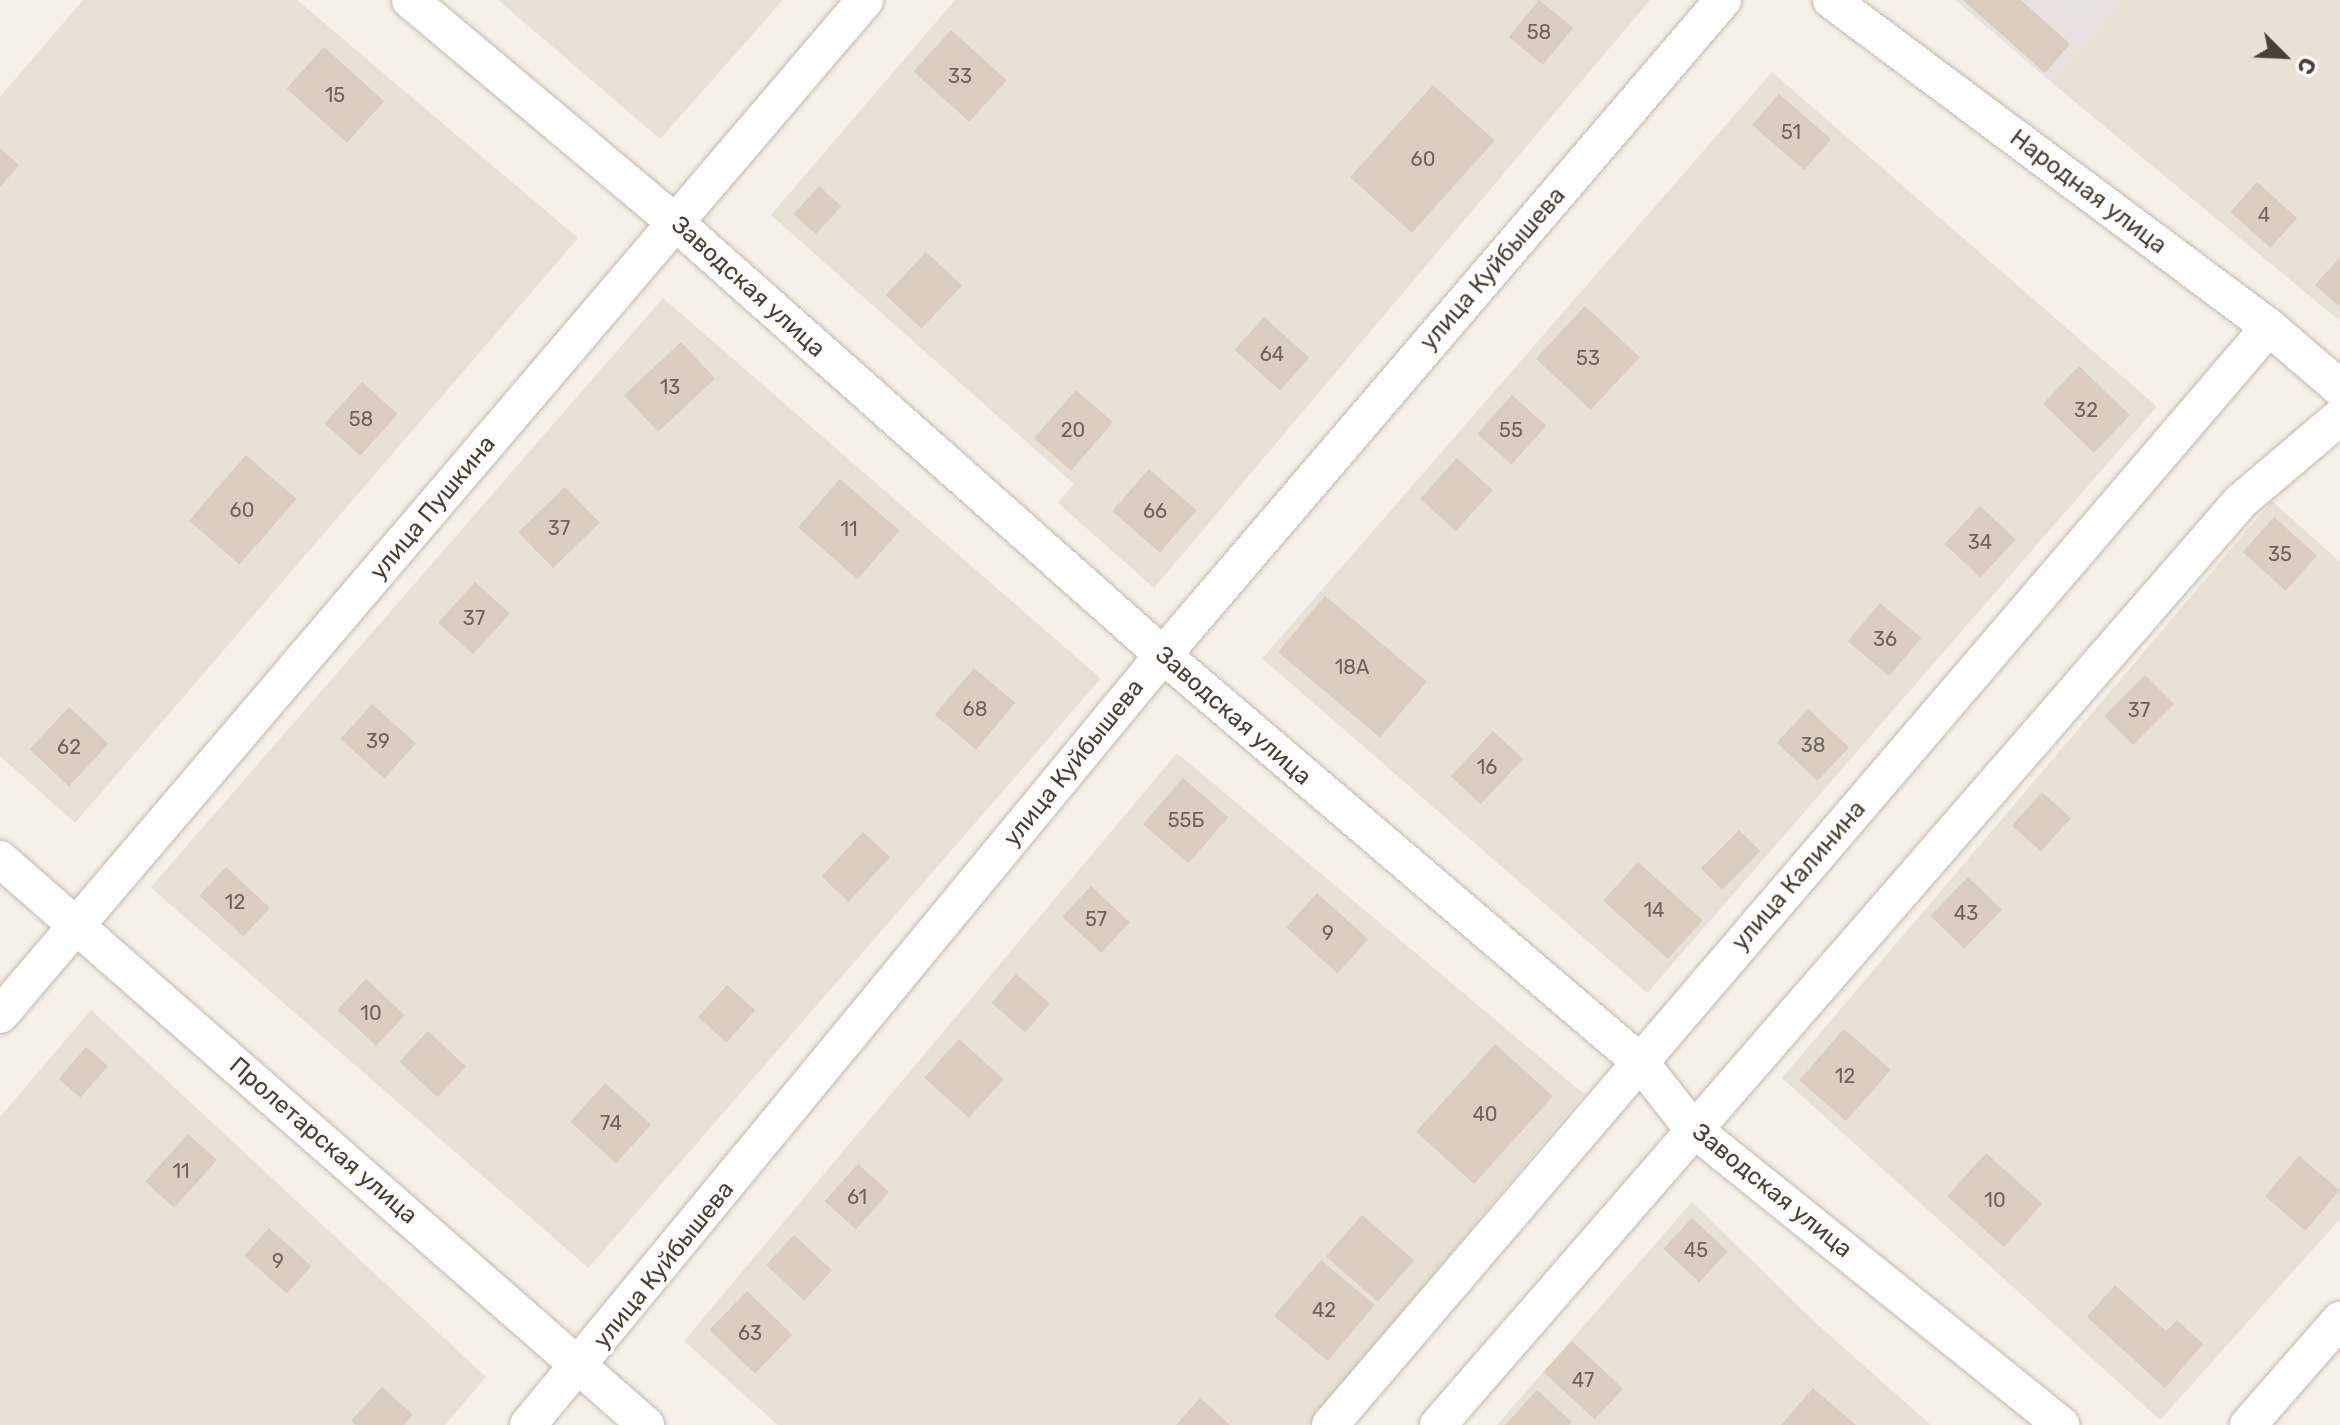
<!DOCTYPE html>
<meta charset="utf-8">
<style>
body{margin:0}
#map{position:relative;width:2340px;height:1425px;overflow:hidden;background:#f5f0e8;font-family:Rubik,sans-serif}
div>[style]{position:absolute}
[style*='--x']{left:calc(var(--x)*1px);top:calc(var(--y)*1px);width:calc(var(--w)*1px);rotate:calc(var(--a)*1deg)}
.residential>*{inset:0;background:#e9e1d6;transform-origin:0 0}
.industrial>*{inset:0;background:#e8e1dd}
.building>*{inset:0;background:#dbcdc0;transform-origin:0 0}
.roads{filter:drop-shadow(0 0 2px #c4b9ad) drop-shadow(0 0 2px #c4b9ad)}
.street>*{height:36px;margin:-18px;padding:0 18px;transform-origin:18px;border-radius:18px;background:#fff}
span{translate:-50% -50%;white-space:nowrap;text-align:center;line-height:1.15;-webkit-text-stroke:7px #fff;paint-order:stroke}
.number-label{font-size:20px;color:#6e6358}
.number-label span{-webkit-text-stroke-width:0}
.street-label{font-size:24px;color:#494036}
.north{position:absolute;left:2244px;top:16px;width:80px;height:80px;-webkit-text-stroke:6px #fff;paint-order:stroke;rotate:114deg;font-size:22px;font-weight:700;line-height:32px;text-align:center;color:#494036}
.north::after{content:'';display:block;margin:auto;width:28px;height:36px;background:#494036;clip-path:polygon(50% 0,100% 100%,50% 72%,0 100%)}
</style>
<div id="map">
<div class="residential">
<i style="clip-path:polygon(83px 0,297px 0,578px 238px,75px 823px,0 756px,0 97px)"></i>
<i style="clip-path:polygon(498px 0,783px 0,660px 139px)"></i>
<i style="clip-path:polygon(955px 0,1650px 0,1154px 588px,1058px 503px,1074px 484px,771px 215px)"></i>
<i style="clip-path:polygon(2120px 0,2340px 0,2340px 321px,2051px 82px)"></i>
<i style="left:1772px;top:72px;width:510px;height:777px;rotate:41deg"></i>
<i style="left:663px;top:298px;width:580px;height:781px;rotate:41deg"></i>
<i style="clip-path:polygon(2272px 501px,2340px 562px,2340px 1219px,2160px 1420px,1782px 1078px)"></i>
<i style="clip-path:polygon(1177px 753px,1584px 1094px,1308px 1425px,778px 1425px,684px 1341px)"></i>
<i style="clip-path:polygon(91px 1010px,486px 1377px,445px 1425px,0 1425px,0 1117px)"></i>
<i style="clip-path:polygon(1692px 1202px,1818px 1325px,1931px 1425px,1497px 1425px)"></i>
</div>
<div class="industrial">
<i style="clip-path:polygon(1955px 0,2120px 0,2051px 82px)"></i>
</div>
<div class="building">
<i style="left:1539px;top:0;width:44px;height:48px;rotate:39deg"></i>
<i style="clip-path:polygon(1963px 0,2021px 0,2070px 44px,2045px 73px)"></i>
<i style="left:951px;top:30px;width:75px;height:56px;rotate:42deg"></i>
<i style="left:324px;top:47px;width:81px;height:56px;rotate:42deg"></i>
<i style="left:1433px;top:85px;width:83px;height:124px;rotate:42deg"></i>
<i style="left:1779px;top:94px;width:69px;height:41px;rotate:41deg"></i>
<i style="clip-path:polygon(0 148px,19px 165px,0 187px)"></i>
<i style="left:2257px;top:182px;width:54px;height:40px;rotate:42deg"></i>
<i style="left:819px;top:186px;width:30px;height:38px;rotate:42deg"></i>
<i style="left:926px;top:252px;width:49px;height:59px;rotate:43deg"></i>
<i style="clip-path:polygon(2340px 257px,2340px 307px,2315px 285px)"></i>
<i style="left:1585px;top:306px;width:75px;height:72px;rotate:43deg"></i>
<i style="left:1264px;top:317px;width:61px;height:44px;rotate:42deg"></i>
<i style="left:681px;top:342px;width:50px;height:78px;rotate:47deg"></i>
<i style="left:2079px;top:366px;width:71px;height:52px;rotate:44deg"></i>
<i style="left:362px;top:382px;width:48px;height:56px;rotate:42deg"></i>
<i style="left:1076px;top:390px;width:49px;height:64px;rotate:41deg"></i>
<i style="left:1512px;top:395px;width:46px;height:52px;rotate:42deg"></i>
<i style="left:246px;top:455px;width:67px;height:87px;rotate:41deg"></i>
<i style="left:1457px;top:458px;width:48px;height:55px;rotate:42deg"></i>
<i style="left:1149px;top:469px;width:63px;height:56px;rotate:41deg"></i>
<i style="left:840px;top:479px;width:79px;height:64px;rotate:41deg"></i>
<i style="left:565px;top:487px;width:50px;height:65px;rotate:46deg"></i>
<i style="left:1980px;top:506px;width:49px;height:52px;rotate:43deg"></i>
<i style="left:2274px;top:517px;width:58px;height:47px;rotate:42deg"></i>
<i style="left:475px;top:582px;width:47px;height:55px;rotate:42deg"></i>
<i style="left:1325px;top:596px;width:133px;height:73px;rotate:40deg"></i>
<i style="left:1880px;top:603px;width:54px;height:50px;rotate:40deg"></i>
<i style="left:974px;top:668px;width:54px;height:61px;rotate:40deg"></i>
<i style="left:2145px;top:675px;width:41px;height:58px;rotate:45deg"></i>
<i style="left:372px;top:704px;width:59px;height:47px;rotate:42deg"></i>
<i style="left:69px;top:707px;width:54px;height:58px;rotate:43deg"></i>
<i style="left:1808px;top:709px;width:56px;height:46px;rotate:43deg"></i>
<i style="left:1493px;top:731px;width:41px;height:62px;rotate:43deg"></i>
<i style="left:1183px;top:778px;width:60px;height:61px;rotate:41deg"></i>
<i style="left:2042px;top:792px;width:39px;height:45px;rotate:42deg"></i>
<i style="left:1739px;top:830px;width:30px;height:54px;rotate:45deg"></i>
<i style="left:863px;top:832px;width:37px;height:61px;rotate:43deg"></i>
<i style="left:1638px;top:862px;width:87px;height:52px;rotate:42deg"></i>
<i style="left:226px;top:867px;width:60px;height:39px;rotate:43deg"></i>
<i style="left:1968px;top:877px;width:47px;height:54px;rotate:44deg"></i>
<i style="left:1091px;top:886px;width:53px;height:42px;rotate:43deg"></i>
<i style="left:1317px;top:893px;width:69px;height:46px;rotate:42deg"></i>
<i style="left:1016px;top:974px;width:45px;height:38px;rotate:41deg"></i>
<i style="left:366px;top:979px;width:53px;height:42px;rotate:43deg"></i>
<i style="left:727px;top:985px;width:38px;height:43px;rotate:42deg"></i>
<i style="left:1844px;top:1029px;width:62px;height:68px;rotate:41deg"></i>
<i style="left:428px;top:1031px;width:52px;height:42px;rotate:43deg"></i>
<i style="left:959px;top:1039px;width:60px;height:52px;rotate:42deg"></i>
<i style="left:1495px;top:1044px;width:78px;height:118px;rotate:42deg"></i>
<i style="left:86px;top:1047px;width:29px;height:42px;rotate:41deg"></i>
<i style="left:605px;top:1083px;width:62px;height:52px;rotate:42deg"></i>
<i style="left:188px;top:1134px;width:39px;height:64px;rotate:42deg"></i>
<i style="left:1986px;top:1153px;width:76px;height:58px;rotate:42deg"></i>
<i style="left:2299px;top:1156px;width:53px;height:53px;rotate:40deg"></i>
<i style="left:858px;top:1164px;width:42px;height:50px;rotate:42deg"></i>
<i style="left:1362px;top:1215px;width:69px;height:55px;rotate:41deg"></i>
<i style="left:1692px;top:1218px;width:49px;height:42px;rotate:43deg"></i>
<i style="left:269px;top:1228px;width:57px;height:37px;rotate:42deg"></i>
<i style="left:794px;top:1235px;width:52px;height:41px;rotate:43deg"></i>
<i style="left:1321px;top:1260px;width:70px;height:73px;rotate:40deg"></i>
<i style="clip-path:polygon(2115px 1285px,2166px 1331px,2177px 1320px,2203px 1344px,2165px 1388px,2087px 1317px)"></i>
<i style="left:747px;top:1291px;width:63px;height:54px;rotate:44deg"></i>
<i style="left:1572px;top:1341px;width:70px;height:42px;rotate:43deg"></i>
<i style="clip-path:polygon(382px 1387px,413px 1415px,404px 1425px,356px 1425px,351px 1421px)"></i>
<i style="clip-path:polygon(1813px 1388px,1856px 1425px,1781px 1425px)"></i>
<i style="clip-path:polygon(1537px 1390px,1572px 1422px,1569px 1425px,1505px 1425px)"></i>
<i style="clip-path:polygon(1200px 1398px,1230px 1425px,1176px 1425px)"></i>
</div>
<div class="roads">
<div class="street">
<i style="--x:410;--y:0;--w:347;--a:40"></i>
<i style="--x:676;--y:223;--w:651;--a:41.58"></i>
<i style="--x:1163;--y:655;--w:627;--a:40.47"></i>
<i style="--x:1640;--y:1062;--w:84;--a:51.8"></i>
<i style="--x:1692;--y:1128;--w:474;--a:38.8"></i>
<i style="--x:1831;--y:0;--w:547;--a:36.74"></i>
<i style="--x:2269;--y:327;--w:94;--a:40.7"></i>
<i style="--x:0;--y:859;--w:859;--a:41.22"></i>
<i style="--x:0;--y:1015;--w:1334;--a:-49.56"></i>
<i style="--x:528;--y:1425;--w:998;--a:-50.49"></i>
<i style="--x:1163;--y:655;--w:862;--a:-49.47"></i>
<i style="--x:1330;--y:1425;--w:1445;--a:-49.46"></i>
<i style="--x:1438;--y:1425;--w:1223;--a:-49.01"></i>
<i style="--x:2240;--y:502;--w:131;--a:-40.4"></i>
<i style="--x:2248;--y:1425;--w:140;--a:-48.8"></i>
</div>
</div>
<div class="number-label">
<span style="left:1539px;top:32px">58</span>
<span style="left:960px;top:76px">33</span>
<span style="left:335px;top:95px">15</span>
<span style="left:1791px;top:132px">51</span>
<span style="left:1423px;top:159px">60</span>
<span style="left:2264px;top:215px">4</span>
<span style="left:1272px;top:354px">64</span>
<span style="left:1588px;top:358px">53</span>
<span style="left:670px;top:387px">13</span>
<span style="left:2086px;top:410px">32</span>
<span style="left:361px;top:419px">58</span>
<span style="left:1073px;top:430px">20</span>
<span style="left:1511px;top:430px">55</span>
<span style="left:242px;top:510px">60</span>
<span style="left:1155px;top:511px">66</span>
<span style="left:559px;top:528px">37</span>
<span style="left:849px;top:529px">11</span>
<span style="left:1980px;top:542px">34</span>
<span style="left:2280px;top:554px">35</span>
<span style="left:474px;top:618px">37</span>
<span style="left:1885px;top:639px">36</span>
<span style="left:1352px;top:667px">18А</span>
<span style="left:975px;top:709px">68</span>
<span style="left:2139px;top:710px">37</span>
<span style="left:378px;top:741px">39</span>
<span style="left:1813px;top:745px">38</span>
<span style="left:69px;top:747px">62</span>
<span style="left:1487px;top:767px">16</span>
<span style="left:1186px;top:820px">55Б</span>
<span style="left:235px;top:902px">12</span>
<span style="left:1654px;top:910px">14</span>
<span style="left:1966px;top:913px">43</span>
<span style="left:1096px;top:919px">57</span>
<span style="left:1328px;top:933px">9</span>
<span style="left:371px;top:1013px">10</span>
<span style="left:1845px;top:1076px">12</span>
<span style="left:1485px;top:1114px">40</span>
<span style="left:611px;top:1123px">74</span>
<span style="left:181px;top:1171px">11</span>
<span style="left:857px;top:1197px">61</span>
<span style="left:1995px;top:1200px">10</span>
<span style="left:1696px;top:1250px">45</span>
<span style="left:278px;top:1261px">9</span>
<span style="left:1324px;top:1310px">42</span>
<span style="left:750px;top:1333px">63</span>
<span style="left:1583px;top:1380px">47</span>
</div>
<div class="street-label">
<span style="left:2088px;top:192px;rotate:37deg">Народная улица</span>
<span style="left:1493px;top:269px;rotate:-49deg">улица Куйбышева</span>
<span style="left:748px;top:287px;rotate:42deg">Заводская улица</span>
<span style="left:433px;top:508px;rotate:-50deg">улица Пушкина</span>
<span style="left:1233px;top:716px;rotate:41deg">Заводская улица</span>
<span style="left:1074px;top:763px;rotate:-51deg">улица Куйбышева</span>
<span style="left:1799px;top:876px;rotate:-49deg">улица Калинина</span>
<span style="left:323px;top:1141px;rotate:41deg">Пролетарская улица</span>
<span style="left:1772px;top:1191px;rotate:39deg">Заводская улица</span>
<span style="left:664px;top:1265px;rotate:-51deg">улица Куйбышева</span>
</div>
<div class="north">С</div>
</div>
